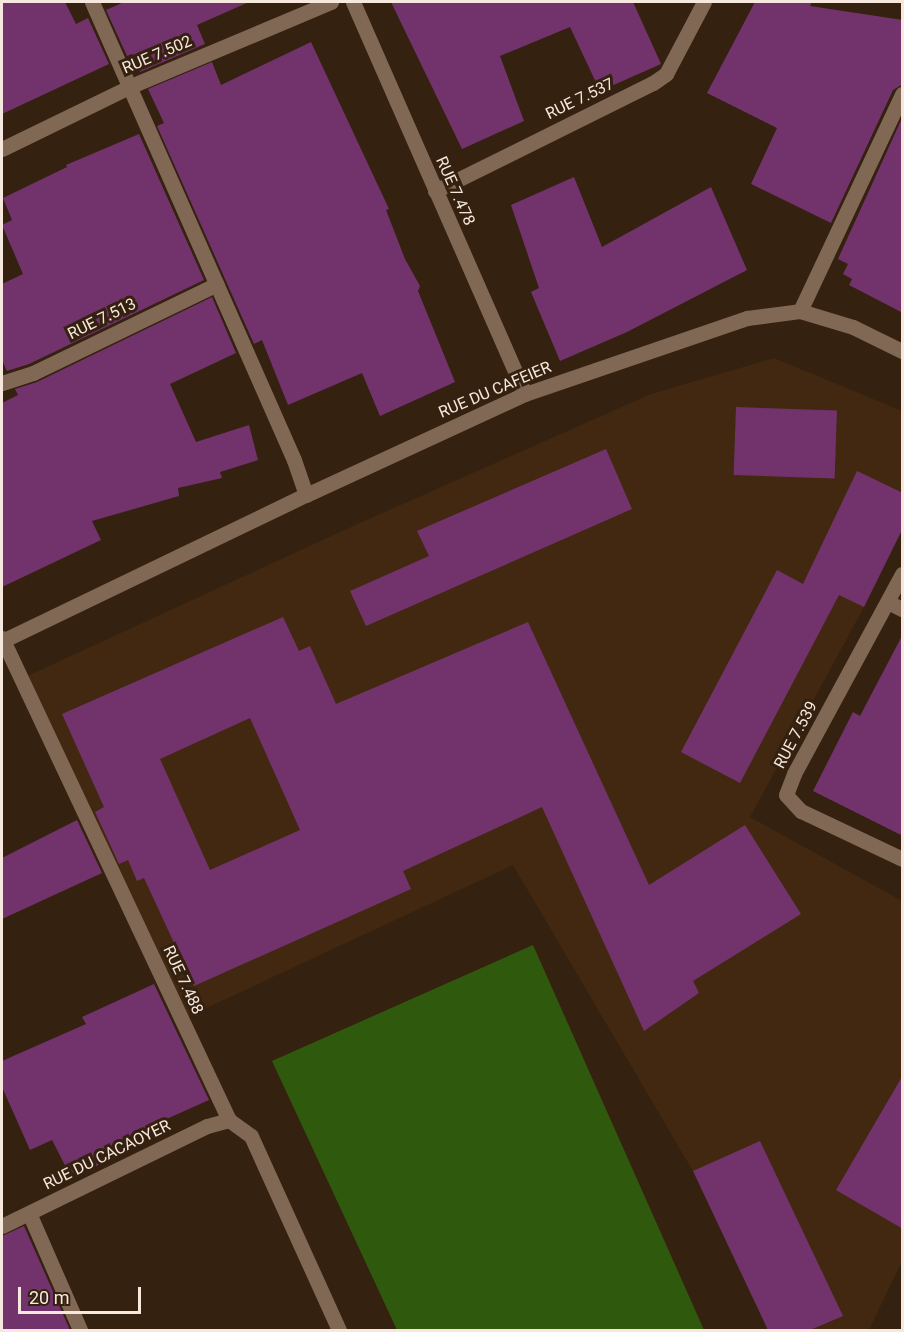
<!DOCTYPE html>
<style>
body{margin:0}
#map{position:relative;width:904px;height:1332px;overflow:hidden;background:#35210f;font-family:Roboto,sans-serif}
div>[style]{position:absolute}
[style*='--x']{left:calc(var(--x)*1px);top:calc(var(--y)*1px);width:calc(var(--w)*1px);rotate:calc(var(--a)*1deg)}
.built>*{inset:0;background:#422811}
.green>*{inset:0;background:#2f5a0e}
.building>*{inset:0;background:#72336d;transform-origin:0 0}
.minor>*{height:15px;margin:-7.5px;padding:0 7.5px;transform-origin:7.5px;border-radius:7.5px;background:#806855}
span{translate:-50% -50%;white-space:nowrap;text-align:center;line-height:1.15;-webkit-text-stroke:6px #35210f;paint-order:stroke}
.street-label{font-size:16px;color:#f6e8dd}
.frame{position:absolute;inset:0;border:3px solid #f6e8dd;pointer-events:none}
.scale{position:absolute;left:18px;top:1287px;width:123px;height:27px;box-sizing:border-box;border:3px solid #f6e8dd;border-top:0;padding-left:8px;font-size:18px;line-height:21px;white-space:nowrap;color:#f6e8dd;-webkit-text-stroke:4px #35210f;paint-order:stroke}
</style>
<div id="map">
<div class="built">
<i style="clip-path:polygon(774px 358px,902px 411px,902px 528px,864px 607px,750px 817px,902px 901px,902px 1261px,869px 1330px,768px 1330px,693px 1171px,513px 865px,185px 1018px,23px 678px,351px 527px,651px 394px)"></i>
</div>
<div class="green">
<i style="clip-path:polygon(533px 945px,704px 1330px,397px 1330px,272px 1061px)"></i>
</div>
<div class="building">
<i style="clip-path:polygon(2px 2px,65px 2px,76px 24px,88px 18px,109px 64px,2px 114px)"></i>
<i style="clip-path:polygon(124px 2px,249px 2px,197px 25px,205px 44px,140px 72px,132px 54px,127px 56px,106px 10px)"></i>
<i style="clip-path:polygon(391px 2px,633px 2px,661px 64px,600px 91px,570px 27px,500px 56px,524px 121px,462px 149px)"></i>
<i style="clip-path:polygon(755px 2px,812px 2px,810px 6px,903px 20px,903px 84px,893px 90px,831px 223px,751px 184px,777px 128px,707px 93px)"></i>
<i style="clip-path:polygon(311px 42px,389px 209px,386px 210px,405px 259px,420px 286px,418px 291px,455px 382px,380px 416px,362px 373px,288px 405px,262px 340px,254px 344px,157px 126px,164px 123px,148px 89px,212px 62px,221px 85px)"></i>
<i style="clip-path:polygon(903px 116px,903px 313px,849px 285px,852px 279px,843px 274px,848px 264px,838px 259px)"></i>
<i style="clip-path:polygon(139px 134px,204px 280px,29px 364px,7px 371px,2px 360px,2px 284px,23px 274px,2px 225px,12px 220px,3px 198px,67px 167px,66px 165px)"></i>
<i style="clip-path:polygon(574px 177px,602px 247px,711px 187px,747px 270px,627px 332px,560px 361px,531px 292px,539px 288px,511px 205px)"></i>
<i style="clip-path:polygon(212px 297px,236px 353px,170px 384px,196px 442px,249px 425px,258px 460px,220px 472px,222px 478px,178px 488px,179px 496px,92px 521px,101px 540px,2px 587px,2px 403px,18px 395px,15px 389px,37px 382px)"></i>
<i style="left:736px;top:407px;width:101px;height:68px;rotate:2deg"></i>
<i style="clip-path:polygon(606px 449px,632px 509px,366px 626px,350px 591px,429px 556px,417px 531px)"></i>
<i style="clip-path:polygon(857px 471px,903px 493px,903px 528px,864px 607px,839px 595px,740px 783px,681px 752px,777px 570px,803px 584px)"></i>
<i style="clip-path:polygon(evenodd,283px 617px,299px 651px,310px 646px,336px 704px,528px 622px,649px 885px,745px 825px,801px 914px,693px 981px,699px 993px,644px 1031px,542px 807px,403px 871px,411px 889px,194px 986px,144px 878px,137px 881px,128px 860px,119px 864px,95px 812px,104px 807px,62px 714px,283px 617px,250px 718px,300px 830px,210px 870px,160px 759px,250px 718px)"></i>
<i style="clip-path:polygon(903px 634px,903px 836px,813px 791px,853px 712px,860px 716px)"></i>
<i style="clip-path:polygon(77px 820px,102px 873px,2px 919px,2px 858px)"></i>
<i style="clip-path:polygon(154px 984px,209px 1100px,115px 1142px,121px 1153px,72px 1179px,52px 1140px,30px 1150px,2px 1087px,2px 1061px,86px 1024px,82px 1017px)"></i>
<i style="clip-path:polygon(903px 1075px,903px 1229px,836px 1190px)"></i>
<i style="clip-path:polygon(760px 1141px,843px 1316px,810px 1330px,768px 1330px,693px 1171px)"></i>
<i style="clip-path:polygon(24px 1226px,70px 1330px,2px 1330px,2px 1236px)"></i>
</div>
<div class="minor">
<i style="--x:92;--y:2;--w:501;--a:66.2"></i>
<i style="--x:294;--y:460;--w:37;--a:71"></i>
<i style="--x:353;--y:2;--w:428;--a:66.3"></i>
<i style="--x:2;--y:149;--w:144;--a:-26"></i>
<i style="--x:131;--y:86;--w:217;--a:-22.8"></i>
<i style="--x:435;--y:191;--w:243;--a:-26.4"></i>
<i style="--x:653;--y:83;--w:16;--a:-35"></i>
<i style="--x:666;--y:74;--w:81;--a:-62.2"></i>
<i style="--x:800;--y:311;--w:55;--a:16.8"></i>
<i style="--x:853;--y:327;--w:55;--a:26.1"></i>
<i style="--x:2;--y:383;--w:33;--a:-18"></i>
<i style="--x:33;--y:373;--w:204;--a:-25.8"></i>
<i style="--x:902;--y:574;--w:227;--a:118.4"></i>
<i style="--x:794;--y:774;--w:22;--a:111"></i>
<i style="--x:786;--y:795;--w:22;--a:47"></i>
<i style="--x:801;--y:811;--w:112;--a:25.4"></i>
<i style="--x:888;--y:602;--w:16;--a:27"></i>
<i style="--x:2;--y:638;--w:533;--a:64.78"></i>
<i style="--x:229;--y:1120;--w:27;--a:36"></i>
<i style="--x:251;--y:1136;--w:213;--a:65.6"></i>
<i style="--x:2;--y:641;--w:337;--a:-25.7"></i>
<i style="--x:306;--y:495;--w:241;--a:-24.8"></i>
<i style="--x:525;--y:394;--w:235;--a:-18.9"></i>
<i style="--x:747;--y:318;--w:53;--a:-7.5"></i>
<i style="--x:800;--y:311;--w:240;--a:-64.8"></i>
<i style="--x:29;--y:1213;--w:128;--a:66.4"></i>
<i style="--x:2;--y:1226;--w:228;--a:-26"></i>
<i style="--x:207;--y:1126;--w:23;--a:-15"></i>
</div>
<div class="street-label">
<span style="left:157px;top:55px;rotate:-23deg">RUE 7.502</span>
<span style="left:580px;top:99px;rotate:-26deg">RUE 7.537</span>
<span style="left:455px;top:191px;rotate:66deg">RUE 7.478</span>
<span style="left:102px;top:319px;rotate:-26deg">RUE 7.513</span>
<span style="left:495px;top:390px;rotate:-23deg">RUE DU CAFEIER</span>
<span style="left:796px;top:735px;rotate:-62deg">RUE 7.539</span>
<span style="left:183px;top:980px;rotate:65deg">RUE 7.488</span>
<span style="left:107px;top:1155px;rotate:-26deg">RUE DU CACAOYER</span>
</div>
<div class="frame"></div>
<div class="scale">20 m</div>
</div>
